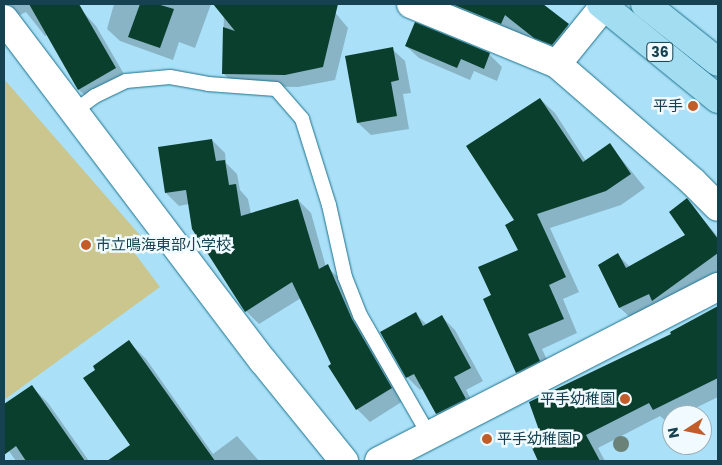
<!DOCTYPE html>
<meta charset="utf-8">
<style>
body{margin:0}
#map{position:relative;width:722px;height:465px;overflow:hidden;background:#aae1f8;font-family:Poppins,"Noto Sans JP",sans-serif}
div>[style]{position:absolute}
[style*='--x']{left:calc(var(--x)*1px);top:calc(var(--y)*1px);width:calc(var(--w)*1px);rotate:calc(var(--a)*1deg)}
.green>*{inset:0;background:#cac68d}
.shadow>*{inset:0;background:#0003}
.building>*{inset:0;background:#0b3f2d}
.roads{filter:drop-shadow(0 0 1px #1f718c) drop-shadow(0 0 1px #1f718c)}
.lane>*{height:14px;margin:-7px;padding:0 7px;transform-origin:7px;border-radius:7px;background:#fff}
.street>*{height:28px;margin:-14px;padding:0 14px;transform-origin:14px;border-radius:14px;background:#fff}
.primary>*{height:28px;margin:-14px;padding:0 14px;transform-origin:14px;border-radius:14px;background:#a3ddf2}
.trees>*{width:16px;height:16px;margin:-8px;border-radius:50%;background:#6b8278}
.dots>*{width:14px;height:14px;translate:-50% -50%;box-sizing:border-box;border:2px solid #f1fafe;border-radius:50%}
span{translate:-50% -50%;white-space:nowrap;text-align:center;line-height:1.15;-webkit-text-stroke:5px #f1fafe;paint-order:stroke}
.shield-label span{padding:1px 4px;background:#f1fafe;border:1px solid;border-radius:4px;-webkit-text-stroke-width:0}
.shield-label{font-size:14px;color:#154150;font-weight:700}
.poi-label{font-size:15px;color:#154150}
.right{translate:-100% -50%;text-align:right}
.left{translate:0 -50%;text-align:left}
.frame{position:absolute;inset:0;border:5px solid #154150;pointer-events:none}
.north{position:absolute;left:662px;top:405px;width:50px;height:50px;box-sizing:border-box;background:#f1fafe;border:1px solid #99b0b8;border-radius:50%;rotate:259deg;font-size:14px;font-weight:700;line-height:20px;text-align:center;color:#154150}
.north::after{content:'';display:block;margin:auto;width:18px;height:22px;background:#c25d2a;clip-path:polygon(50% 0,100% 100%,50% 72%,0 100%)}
</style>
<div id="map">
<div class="green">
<i style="clip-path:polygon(4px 79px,145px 241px,133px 251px,160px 287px,4px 400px)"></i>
</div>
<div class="shadow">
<i style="clip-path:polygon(9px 4px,55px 4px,67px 25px,45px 36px,26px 12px,20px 15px)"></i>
<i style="clip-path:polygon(114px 4px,211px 4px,195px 48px,179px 42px,173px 60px,120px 41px,107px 29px)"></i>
<i style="clip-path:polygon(224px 4px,328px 4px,348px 28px,335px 80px,298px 87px,236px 86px,223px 73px)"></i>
<i style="clip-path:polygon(435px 4px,529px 4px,547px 16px,551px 11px,581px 38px,549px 50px,530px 36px,527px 40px)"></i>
<i style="clip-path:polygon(84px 13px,96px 26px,128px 81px,92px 102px,79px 90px,63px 61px)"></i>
<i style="clip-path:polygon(406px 46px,489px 54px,502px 67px,497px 81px,474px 71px,470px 80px,419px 58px)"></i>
<i style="clip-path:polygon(392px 49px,405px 61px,411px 93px,403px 94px,409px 129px,371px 135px,358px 123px)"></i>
<i style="clip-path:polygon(540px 99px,555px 113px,586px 161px,610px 145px,645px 188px,621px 205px,550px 228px,579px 292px,563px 299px,577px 333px,542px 349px,554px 375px,532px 387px,517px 372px,493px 296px,519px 250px,515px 220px)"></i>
<i style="clip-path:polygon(212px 140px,225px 153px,226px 163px,237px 174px,240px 190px,248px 199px,251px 214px,298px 200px,311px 213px,326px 267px,341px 279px,403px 401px,370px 422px,357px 409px,301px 298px,259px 324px,246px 311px,193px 229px,189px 204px,179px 206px,166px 193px)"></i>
<i style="clip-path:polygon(687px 200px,718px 237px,718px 275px,633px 320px,620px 308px,599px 265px,618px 255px,630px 267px,687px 236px)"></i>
<i style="clip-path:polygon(718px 308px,718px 397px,681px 415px,672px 415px,672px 420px,667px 422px,660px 416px,598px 448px,605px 461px,540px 461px,529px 440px,542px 434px,530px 405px,553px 391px,673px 335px,671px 332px)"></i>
<i style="clip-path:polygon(415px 313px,427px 325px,442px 317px,455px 330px,483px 381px,466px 390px,478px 412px,449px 426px,437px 414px,423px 388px,420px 390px,407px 377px,381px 332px)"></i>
<i style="clip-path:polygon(129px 342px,146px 359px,213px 454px,237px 436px,259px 461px,110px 461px,132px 445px)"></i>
<i style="clip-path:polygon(31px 386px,48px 403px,89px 461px,16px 461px,4px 444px,4px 434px,11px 429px,4px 419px,4px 406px)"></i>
</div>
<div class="building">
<i style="clip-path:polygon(29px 4px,79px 4px,116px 68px,78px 90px)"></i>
<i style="clip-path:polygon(140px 4px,157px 4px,174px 9px,160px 48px,128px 37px)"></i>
<i style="clip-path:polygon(213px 4px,338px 4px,323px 67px,285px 75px,222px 74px,223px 27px,235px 31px)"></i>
<i style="clip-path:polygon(452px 4px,543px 4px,569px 24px,552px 45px,534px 38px,505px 15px,501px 24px)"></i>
<i style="clip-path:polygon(415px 22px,490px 53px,484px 69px,461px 59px,457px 68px,405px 46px)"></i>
<i style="clip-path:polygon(393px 47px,399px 80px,391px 82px,397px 116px,357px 123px,345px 56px)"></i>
<i style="clip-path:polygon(540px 98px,583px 162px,610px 143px,631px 174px,606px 191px,537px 214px,566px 277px,549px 285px,564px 319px,528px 334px,540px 361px,516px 373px,483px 299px,491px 295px,478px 267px,518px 250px,505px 225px,514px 220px,466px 146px)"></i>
<i style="clip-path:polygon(212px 139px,216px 161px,225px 160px,229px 185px,236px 184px,241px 216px,298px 199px,319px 269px,328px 264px,352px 319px,392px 388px,356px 410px,328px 366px,331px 364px,292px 282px,245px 312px,192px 229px,186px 190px,165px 193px,158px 147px)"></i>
<i style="clip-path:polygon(687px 198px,718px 239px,718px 253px,652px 301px,649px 294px,619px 308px,598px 265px,618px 253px,626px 268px,685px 235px,669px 212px)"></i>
<i style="clip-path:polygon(718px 306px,718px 378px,653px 410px,649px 403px,586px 435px,600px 461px,538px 461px,528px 439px,540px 433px,529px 402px,671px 334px,670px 332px)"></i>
<i style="clip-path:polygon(416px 312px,423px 326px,442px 315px,471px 368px,454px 377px,466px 399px,436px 414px,414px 374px,406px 378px,380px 332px)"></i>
<i style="clip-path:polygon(129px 340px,215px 461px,107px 461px,130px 445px,83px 378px,95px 370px,93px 366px)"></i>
<i style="clip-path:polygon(32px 385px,85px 461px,26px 461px,16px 446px,4px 455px,4px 404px)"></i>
</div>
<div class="roads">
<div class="lane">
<i style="--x:75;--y:111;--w:25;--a:-37"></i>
<i style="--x:95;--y:96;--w:34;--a:-26"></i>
<i style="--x:126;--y:81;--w:44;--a:-5.2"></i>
<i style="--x:170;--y:77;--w:39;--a:10"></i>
<i style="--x:208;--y:84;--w:68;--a:4.2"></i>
<i style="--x:276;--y:89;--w:40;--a:49"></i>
<i style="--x:302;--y:119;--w:90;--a:72.6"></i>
<i style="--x:329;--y:205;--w:74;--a:77.5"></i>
<i style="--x:345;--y:277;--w:41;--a:68.5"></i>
<i style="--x:360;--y:315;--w:138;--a:60.1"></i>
</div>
<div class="street">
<i style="--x:411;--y:4;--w:158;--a:22.3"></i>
<i style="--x:557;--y:64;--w:180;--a:40.9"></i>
<i style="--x:693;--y:182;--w:35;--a:45"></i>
<i style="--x:4;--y:19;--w:429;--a:52.9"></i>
<i style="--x:263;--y:361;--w:129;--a:51"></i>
<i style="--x:557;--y:64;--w:75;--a:-51"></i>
<i style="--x:379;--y:461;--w:381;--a:-27.2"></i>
</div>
<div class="primary">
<i style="--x:601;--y:4;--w:151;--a:39.1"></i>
<i style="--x:645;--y:4;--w:93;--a:38.5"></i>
</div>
</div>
<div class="trees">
<i style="left:621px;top:444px"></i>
</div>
<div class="dots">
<i style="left:693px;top:106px;background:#c25d2a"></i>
<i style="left:86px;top:245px;background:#c25d2a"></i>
<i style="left:625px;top:399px;background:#c25d2a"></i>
<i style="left:487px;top:439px;background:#c25d2a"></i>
</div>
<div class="shield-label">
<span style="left:660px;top:52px">36</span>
</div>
<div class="poi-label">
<span class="right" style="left:683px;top:106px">平手</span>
<span class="left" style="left:96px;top:245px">市立鳴海東部小学校</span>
<span class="right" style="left:615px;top:399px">平手幼稚園</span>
<span class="left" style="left:497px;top:439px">平手幼稚園P</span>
</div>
<div class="frame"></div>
<div class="north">N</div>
</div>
